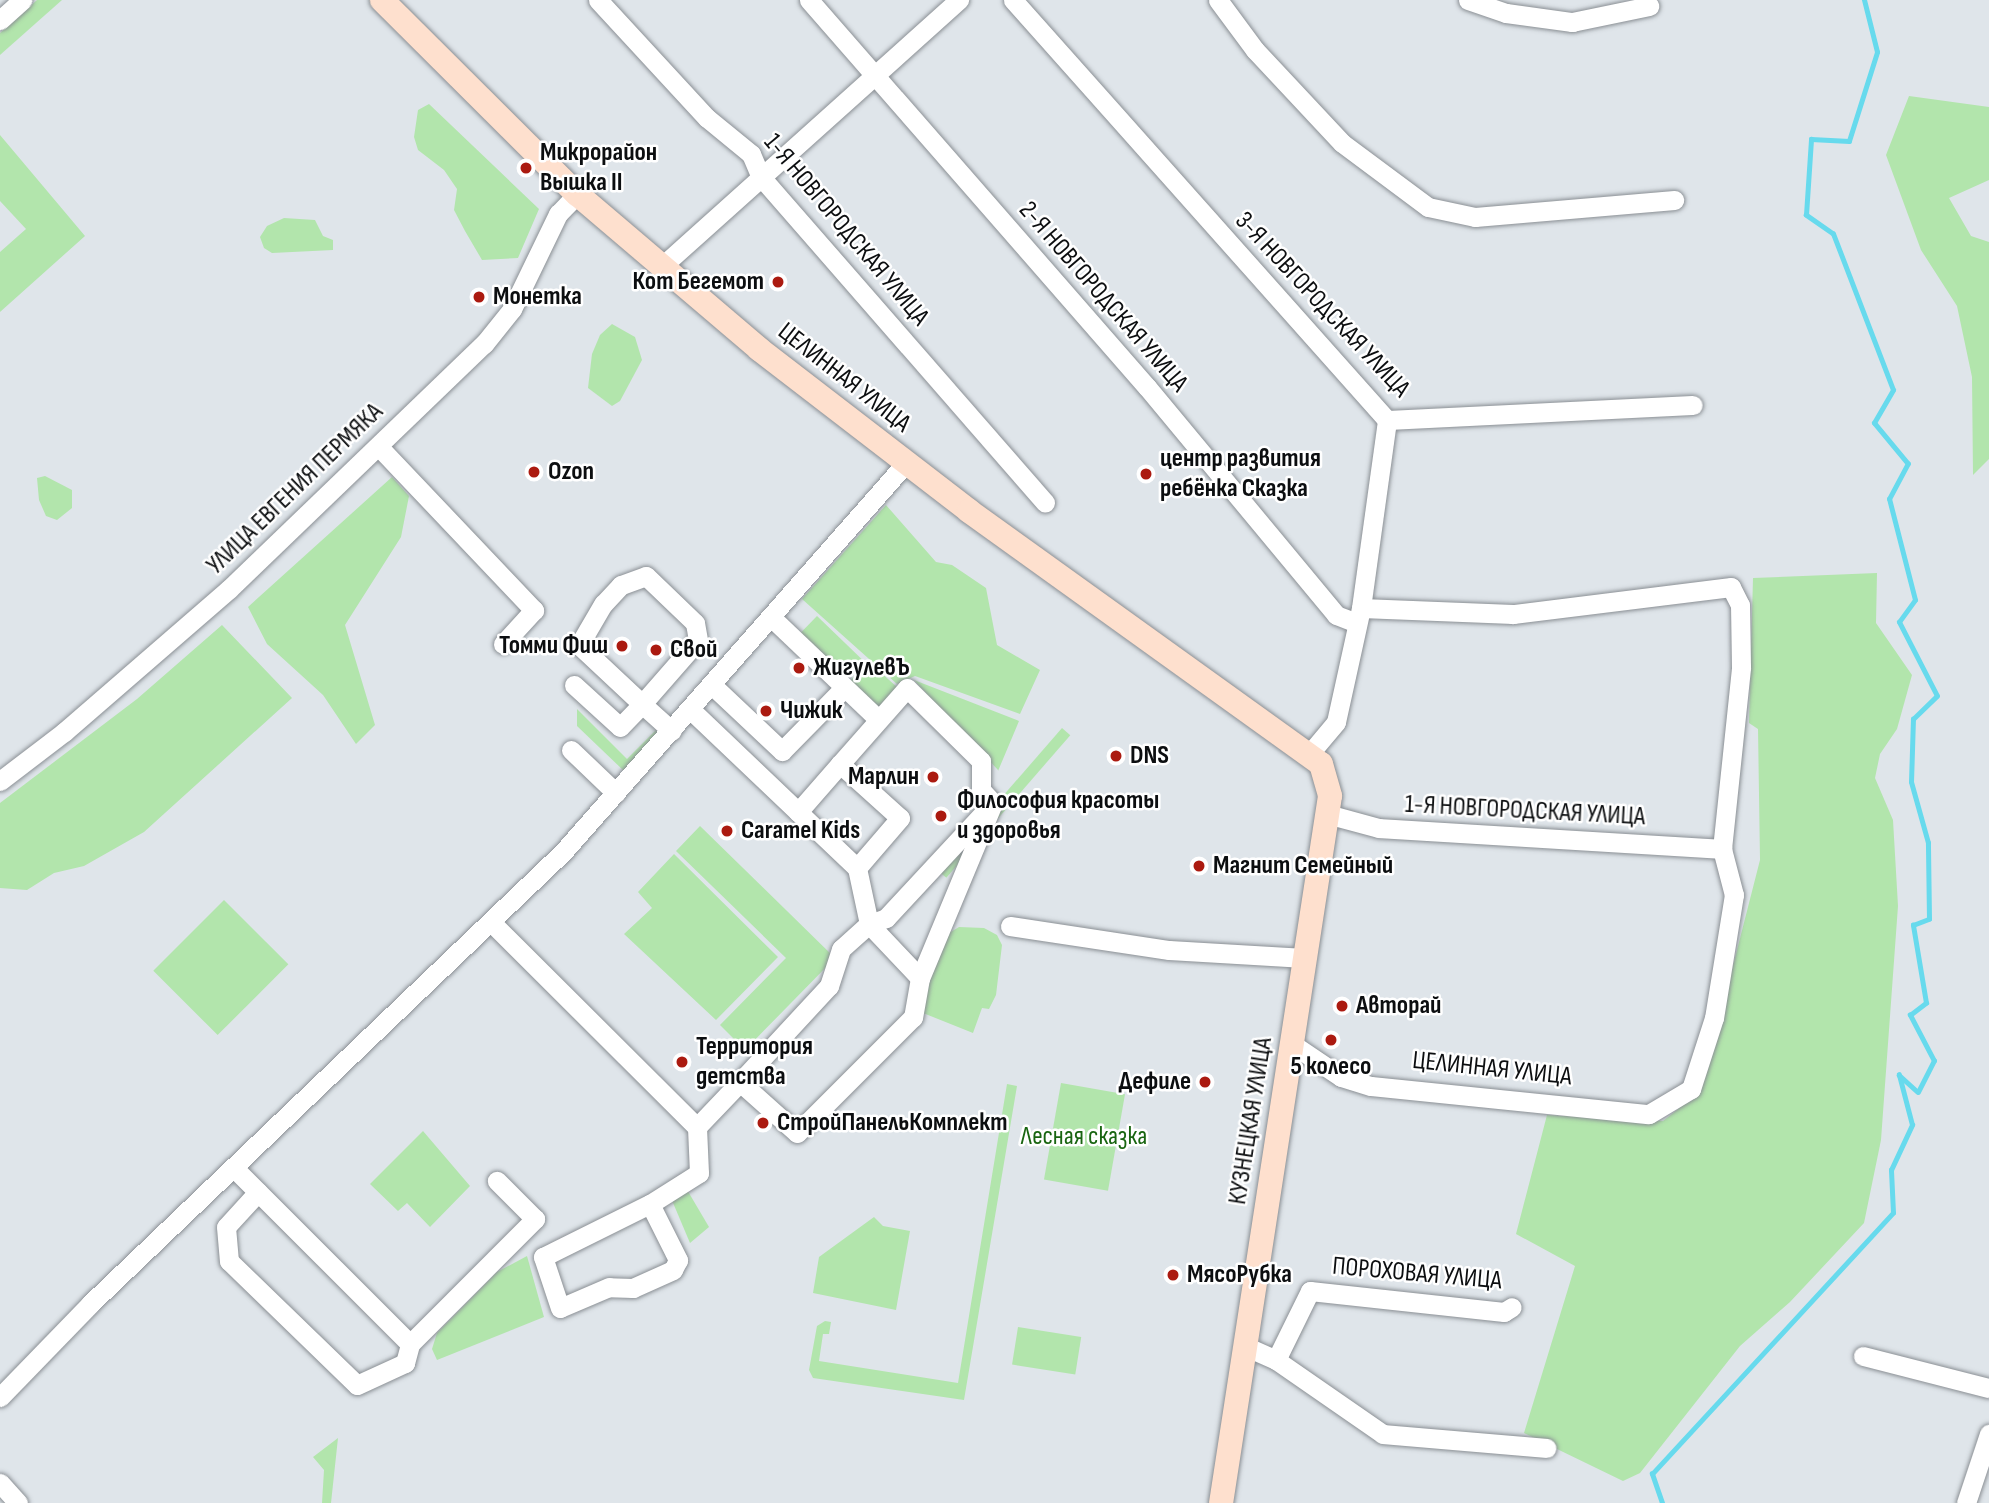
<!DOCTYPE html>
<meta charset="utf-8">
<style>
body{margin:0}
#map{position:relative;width:1989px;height:1503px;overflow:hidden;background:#dfe5ea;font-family:"Sofia Sans Condensed",sans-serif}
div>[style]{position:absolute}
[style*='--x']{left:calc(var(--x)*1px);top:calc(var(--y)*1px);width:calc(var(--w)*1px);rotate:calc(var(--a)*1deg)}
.green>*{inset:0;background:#b2e5ac;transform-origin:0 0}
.stream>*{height:4.5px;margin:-2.25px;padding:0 2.25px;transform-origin:2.25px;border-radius:2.25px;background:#67daed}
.roads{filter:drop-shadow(0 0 2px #8a8f94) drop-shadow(0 0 2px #8a8f94)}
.minor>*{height:19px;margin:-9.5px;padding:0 9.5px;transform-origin:9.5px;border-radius:9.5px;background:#fff}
.major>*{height:24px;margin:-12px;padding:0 12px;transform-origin:12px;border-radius:12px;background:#fee0ce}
.dots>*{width:19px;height:19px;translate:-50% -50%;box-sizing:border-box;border:4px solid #fff;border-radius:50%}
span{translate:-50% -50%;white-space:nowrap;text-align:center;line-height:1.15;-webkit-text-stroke:5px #fff;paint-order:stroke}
.poi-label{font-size:26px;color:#0c0e10;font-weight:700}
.left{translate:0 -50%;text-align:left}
.right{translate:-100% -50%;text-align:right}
.street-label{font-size:26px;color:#0c0e10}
.park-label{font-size:26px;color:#196511}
</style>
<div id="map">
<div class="green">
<i style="clip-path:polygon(37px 0,62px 0,0 55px,0 33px)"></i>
<i style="clip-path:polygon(1909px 96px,1989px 107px,1989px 180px,1949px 198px,1971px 236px,1989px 242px,1989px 459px,1973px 475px,1972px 377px,1957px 306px,1921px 250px,1886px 155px)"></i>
<i style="clip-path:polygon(429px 104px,539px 209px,518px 258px,482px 260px,465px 231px,454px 210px,457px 189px,444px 170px,418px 150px,414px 137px,418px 110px)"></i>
<i style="clip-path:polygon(0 135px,85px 236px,0 312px,0 252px,26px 229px,0 201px)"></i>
<i style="clip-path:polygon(284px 218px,315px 220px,323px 236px,333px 240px,333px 250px,272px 253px,264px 248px,260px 237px,267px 226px)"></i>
<i style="clip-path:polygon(612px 324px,635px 337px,642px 360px,620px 401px,612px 406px,588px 388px,592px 354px,600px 335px)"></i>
<i style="clip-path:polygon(45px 476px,72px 490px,72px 508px,57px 520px,46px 516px,39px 500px,37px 478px)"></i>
<i style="clip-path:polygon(392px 477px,409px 496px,401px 537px,345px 625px,375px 725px,356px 744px,323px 695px,267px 644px,248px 607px)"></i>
<i style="clip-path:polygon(886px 505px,936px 562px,952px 565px,986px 588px,997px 645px,1040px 670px,1020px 714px,915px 676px,897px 684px,802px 599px)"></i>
<i style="clip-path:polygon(1877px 573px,1876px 623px,1912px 675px,1897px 729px,1880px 754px,1875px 778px,1893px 820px,1898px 906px,1881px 1140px,1864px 1223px,1790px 1302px,1740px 1346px,1640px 1473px,1623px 1481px,1524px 1433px,1575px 1266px,1516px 1234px,1547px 1115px,1663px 1121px,1701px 1091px,1760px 860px,1758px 729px,1749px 723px,1753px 578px)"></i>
<i style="left:817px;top:616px;width:62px;height:29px;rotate:44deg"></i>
<i style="clip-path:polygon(222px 625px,292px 698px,144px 832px,84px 866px,54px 873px,27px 890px,0 888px,0 803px,137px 699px)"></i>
<i style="left:868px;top:661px;width:43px;height:33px;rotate:42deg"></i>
<i style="clip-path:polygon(914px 680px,1019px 721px,998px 771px,998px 770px)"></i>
<i style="clip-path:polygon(577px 709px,627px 759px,656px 730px,660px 735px,624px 771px,577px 726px)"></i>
<i style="left:1062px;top:728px;width:11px;height:189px;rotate:41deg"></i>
<i style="clip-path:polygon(700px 826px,835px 958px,745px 1050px,720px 1025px,786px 958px,676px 851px)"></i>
<i style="clip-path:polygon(674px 854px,778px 957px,716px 1020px,624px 934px,652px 908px,638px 892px)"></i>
<i style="left:224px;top:900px;width:91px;height:100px;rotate:45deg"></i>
<i style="clip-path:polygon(959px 927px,984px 928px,997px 935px,1002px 945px,996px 995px,989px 1009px,982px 1008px,973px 1033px,923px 1013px,924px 995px,949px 933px)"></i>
<i style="left:1061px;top:1083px;width:65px;height:98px;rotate:10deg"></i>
<i style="clip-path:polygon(1007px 1084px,1017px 1086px,964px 1400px,813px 1378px,809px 1370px,817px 1326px,825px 1321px,831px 1322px,829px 1334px,823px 1334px,819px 1361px,958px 1383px)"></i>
<i style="clip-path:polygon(423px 1131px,470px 1186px,430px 1227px,407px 1203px,398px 1211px,370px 1184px)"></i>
<i style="clip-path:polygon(686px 1188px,709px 1227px,690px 1243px,671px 1198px)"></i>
<i style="clip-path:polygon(874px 1217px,883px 1226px,910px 1231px,896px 1310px,813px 1293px,819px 1257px)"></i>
<i style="clip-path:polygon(527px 1256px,544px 1317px,437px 1360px,432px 1349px,437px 1333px,497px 1272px)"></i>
<i style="left:1018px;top:1327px;width:64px;height:38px;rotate:9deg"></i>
<i style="clip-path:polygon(338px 1438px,331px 1503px,322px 1503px,324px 1470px,313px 1457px)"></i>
</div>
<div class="stream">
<i style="--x:1662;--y:1503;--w:31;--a:-109"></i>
<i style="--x:1652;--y:1474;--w:355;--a:-47.3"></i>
<i style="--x:1893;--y:1213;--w:43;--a:-92.7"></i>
<i style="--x:1891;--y:1170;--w:50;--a:-65"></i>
<i style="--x:1912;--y:1125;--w:52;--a:-104.6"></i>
<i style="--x:1899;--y:1075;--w:25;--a:42"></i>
<i style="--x:1918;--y:1092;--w:35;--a:-63"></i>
<i style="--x:1934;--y:1061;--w:52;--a:-117.6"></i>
<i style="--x:1910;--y:1015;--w:20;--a:-37"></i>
<i style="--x:1926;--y:1003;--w:79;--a:-99.5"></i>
<i style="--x:1913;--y:925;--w:17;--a:-21"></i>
<i style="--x:1929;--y:919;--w:76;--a:-90.8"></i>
<i style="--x:1928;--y:843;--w:63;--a:-105.6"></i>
<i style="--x:1911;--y:782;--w:63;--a:-88.2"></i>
<i style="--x:1913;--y:719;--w:33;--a:-44"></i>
<i style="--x:1937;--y:696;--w:83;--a:-117.2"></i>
<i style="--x:1899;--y:622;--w:27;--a:-54"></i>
<i style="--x:1915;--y:600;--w:104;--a:-104.4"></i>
<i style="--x:1889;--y:499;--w:40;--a:-62"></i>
<i style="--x:1908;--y:464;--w:53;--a:-129.7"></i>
<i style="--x:1874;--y:423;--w:38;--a:-60"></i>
<i style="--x:1893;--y:390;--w:167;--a:-111"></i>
<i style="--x:1833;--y:234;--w:33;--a:-145"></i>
<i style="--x:1806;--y:215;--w:76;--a:-86.2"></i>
<i style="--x:1811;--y:139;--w:38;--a:3"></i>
<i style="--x:1849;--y:141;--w:93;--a:-72.5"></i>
<i style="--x:1877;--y:52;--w:54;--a:-104"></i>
</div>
<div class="roads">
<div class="minor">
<i style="--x:598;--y:0;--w:161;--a:47.3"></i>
<i style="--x:707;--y:118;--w:57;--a:39.3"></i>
<i style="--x:751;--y:154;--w:25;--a:67"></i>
<i style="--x:761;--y:177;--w:432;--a:48.9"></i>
<i style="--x:809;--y:0;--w:514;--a:48.87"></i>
<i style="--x:1147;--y:387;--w:296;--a:50.3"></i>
<i style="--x:1336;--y:615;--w:22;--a:21"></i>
<i style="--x:1013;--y:0;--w:562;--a:48.32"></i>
<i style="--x:1387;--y:420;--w:306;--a:-2.8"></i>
<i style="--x:1218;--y:0;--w:62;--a:53.5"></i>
<i style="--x:1255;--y:50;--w:127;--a:46.9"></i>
<i style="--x:1342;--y:143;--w:107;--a:36.7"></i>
<i style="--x:1428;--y:207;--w:48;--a:12"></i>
<i style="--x:1475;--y:217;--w:200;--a:-4.9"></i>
<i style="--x:1468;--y:0;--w:40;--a:18.9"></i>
<i style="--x:1506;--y:13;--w:67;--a:7.8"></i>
<i style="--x:1572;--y:22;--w:79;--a:-11.7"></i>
<i style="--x:0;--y:20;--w:30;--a:-42"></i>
<i style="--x:660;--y:268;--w:402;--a:-41.9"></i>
<i style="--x:380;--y:448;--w:224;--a:46.5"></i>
<i style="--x:534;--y:610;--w:46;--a:132.4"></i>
<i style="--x:773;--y:619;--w:144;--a:43.6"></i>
<i style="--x:574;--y:685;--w:62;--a:42.4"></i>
<i style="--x:620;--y:727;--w:32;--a:-46"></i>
<i style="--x:642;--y:704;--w:85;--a:-48.8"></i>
<i style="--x:698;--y:640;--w:17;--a:-100"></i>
<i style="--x:695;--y:623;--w:68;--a:-136.2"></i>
<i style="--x:646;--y:576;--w:27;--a:160"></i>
<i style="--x:621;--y:585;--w:26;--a:133"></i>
<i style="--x:603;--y:604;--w:48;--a:120.3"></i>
<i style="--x:579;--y:645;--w:86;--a:43.1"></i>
<i style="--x:642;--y:704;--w:40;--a:42"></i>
<i style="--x:713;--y:686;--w:95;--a:43.3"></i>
<i style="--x:782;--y:751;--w:88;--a:-45.5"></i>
<i style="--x:691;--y:710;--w:229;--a:43.6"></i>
<i style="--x:571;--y:750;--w:62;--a:43.7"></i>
<i style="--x:1311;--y:752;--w:39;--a:-50"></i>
<i style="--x:1336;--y:722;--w:117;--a:-77.6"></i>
<i style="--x:1361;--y:608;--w:190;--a:-82.1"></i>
<i style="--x:0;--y:781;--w:81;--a:-37.4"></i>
<i style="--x:64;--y:732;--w:218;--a:-40.9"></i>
<i style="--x:229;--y:589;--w:354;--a:-43.9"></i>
<i style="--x:484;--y:344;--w:45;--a:-51.3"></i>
<i style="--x:512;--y:309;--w:106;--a:-64.2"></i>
<i style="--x:558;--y:214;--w:28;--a:-46"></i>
<i style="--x:993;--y:803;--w:190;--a:112.6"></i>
<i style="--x:920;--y:978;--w:40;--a:100"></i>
<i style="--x:913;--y:1017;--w:164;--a:135"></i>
<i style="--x:797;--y:1133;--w:76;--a:-138.2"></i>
<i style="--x:740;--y:1082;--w:131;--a:-47.2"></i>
<i style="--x:829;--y:986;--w:39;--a:-72"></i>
<i style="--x:841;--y:949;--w:38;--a:-42"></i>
<i style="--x:869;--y:924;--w:18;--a:-19"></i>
<i style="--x:886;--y:918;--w:157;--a:-47.1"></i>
<i style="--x:798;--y:812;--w:64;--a:-48.8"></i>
<i style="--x:1327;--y:814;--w:54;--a:15.1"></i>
<i style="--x:1379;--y:828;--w:344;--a:3.5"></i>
<i style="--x:492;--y:923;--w:289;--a:44.9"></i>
<i style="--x:697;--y:1127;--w:62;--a:-46.3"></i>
<i style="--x:1010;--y:926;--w:161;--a:8.6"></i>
<i style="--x:1169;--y:950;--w:136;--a:3.4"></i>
<i style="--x:920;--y:978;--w:74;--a:-133.4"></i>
<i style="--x:869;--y:924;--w:57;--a:-102.1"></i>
<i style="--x:857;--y:868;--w:66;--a:-49.3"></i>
<i style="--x:900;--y:818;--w:81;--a:-138"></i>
<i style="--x:840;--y:764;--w:101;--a:-48.6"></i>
<i style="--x:907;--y:688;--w:104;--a:44.6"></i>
<i style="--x:981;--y:761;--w:29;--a:90"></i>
<i style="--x:981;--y:790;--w:18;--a:47"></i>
<i style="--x:1292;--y:1044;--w:59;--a:34"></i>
<i style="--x:1341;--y:1077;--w:31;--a:17"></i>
<i style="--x:1371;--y:1086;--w:279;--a:5.8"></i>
<i style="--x:1649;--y:1114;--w:49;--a:-30.8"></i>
<i style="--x:1691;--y:1089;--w:75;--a:-72.1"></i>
<i style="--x:1714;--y:1018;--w:125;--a:-80.8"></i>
<i style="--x:1734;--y:895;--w:48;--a:-104.6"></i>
<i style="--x:1722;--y:849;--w:183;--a:-84"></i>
<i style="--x:1741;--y:667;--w:62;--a:-90.9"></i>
<i style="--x:1740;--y:605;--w:20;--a:-117"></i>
<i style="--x:1731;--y:587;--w:220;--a:172.9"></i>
<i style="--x:1513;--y:614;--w:152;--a:-177.7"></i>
<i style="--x:234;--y:1168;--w:249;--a:45"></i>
<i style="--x:410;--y:1344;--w:177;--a:-45"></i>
<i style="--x:535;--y:1219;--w:54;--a:-135"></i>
<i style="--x:258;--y:1192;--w:47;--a:132.4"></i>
<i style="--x:226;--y:1227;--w:34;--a:85"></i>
<i style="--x:229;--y:1261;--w:178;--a:44.1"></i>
<i style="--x:357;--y:1385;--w:53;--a:-24.6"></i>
<i style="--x:405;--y:1363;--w:20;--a:-75"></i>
<i style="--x:650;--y:1204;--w:63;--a:63.4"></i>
<i style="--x:678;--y:1260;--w:11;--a:117"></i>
<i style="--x:673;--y:1270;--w:44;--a:155.8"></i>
<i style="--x:633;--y:1288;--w:24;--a:-178"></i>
<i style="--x:609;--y:1287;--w:53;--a:156.8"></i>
<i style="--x:560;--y:1308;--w:54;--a:-108.4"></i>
<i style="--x:543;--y:1257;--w:119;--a:-26.4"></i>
<i style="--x:650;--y:1204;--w:58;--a:-32.3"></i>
<i style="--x:699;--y:1173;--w:46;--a:-92.5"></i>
<i style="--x:1247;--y:1347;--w:32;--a:24"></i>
<i style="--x:1276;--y:1360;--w:130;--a:34.7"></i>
<i style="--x:1383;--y:1434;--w:164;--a:4.9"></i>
<i style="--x:1863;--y:1356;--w:130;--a:14.3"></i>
<i style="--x:1276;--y:1360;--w:77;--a:-63.8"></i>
<i style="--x:1310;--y:1291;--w:195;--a:6.2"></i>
<i style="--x:1504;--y:1312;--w:9;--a:-32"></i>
<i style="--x:0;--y:1397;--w:129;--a:-45.9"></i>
<i style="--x:90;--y:1304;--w:654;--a:-43.7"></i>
<i style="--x:563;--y:852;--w:517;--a:-48.61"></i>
<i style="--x:0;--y:1483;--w:27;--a:48"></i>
<i style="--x:1966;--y:1503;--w:73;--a:-71.6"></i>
</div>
<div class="major">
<i style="--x:382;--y:0;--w:275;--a:44.9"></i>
<i style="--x:577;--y:194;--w:239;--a:40.4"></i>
<i style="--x:759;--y:349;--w:265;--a:37.6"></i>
<i style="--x:969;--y:511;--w:433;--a:35.7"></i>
<i style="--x:1321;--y:764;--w:33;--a:74"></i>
<i style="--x:1330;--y:796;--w:715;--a:98.76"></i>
</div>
</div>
<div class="dots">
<i style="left:526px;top:168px;background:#ab1a10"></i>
<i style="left:778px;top:282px;background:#ab1a10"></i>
<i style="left:479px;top:297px;background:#ab1a10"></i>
<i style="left:534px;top:472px;background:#ab1a10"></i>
<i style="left:1146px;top:474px;background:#ab1a10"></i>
<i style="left:622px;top:646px;background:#ab1a10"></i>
<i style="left:656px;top:650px;background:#ab1a10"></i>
<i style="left:799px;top:668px;background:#ab1a10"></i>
<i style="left:766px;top:711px;background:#ab1a10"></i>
<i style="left:1116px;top:756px;background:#ab1a10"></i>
<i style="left:933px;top:777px;background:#ab1a10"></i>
<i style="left:941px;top:816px;background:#ab1a10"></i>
<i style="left:727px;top:831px;background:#ab1a10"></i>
<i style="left:1199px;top:866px;background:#ab1a10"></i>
<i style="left:1342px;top:1006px;background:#ab1a10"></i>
<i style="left:1331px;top:1040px;background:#ab1a10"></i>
<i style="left:682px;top:1062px;background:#ab1a10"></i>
<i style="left:1205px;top:1082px;background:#ab1a10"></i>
<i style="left:763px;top:1123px;background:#ab1a10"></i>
<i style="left:1173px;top:1275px;background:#ab1a10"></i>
</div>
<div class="poi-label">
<span class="left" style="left:540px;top:168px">Микрорайон<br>Вышка II</span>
<span class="right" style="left:764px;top:282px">Кот Бегемот</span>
<span class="left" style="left:493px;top:297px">Монетка</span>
<span class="left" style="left:1160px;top:474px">центр развития<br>ребёнка Сказка</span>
<span class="left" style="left:548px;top:472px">Ozon</span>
<span class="right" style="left:608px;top:646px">Томми Фиш</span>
<span class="left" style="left:670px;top:650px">Свой</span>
<span class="left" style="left:813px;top:668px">ЖигулевЪ</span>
<span class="left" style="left:780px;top:711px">Чижик</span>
<span class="left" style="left:1130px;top:756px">DNS</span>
<span class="right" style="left:919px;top:777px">Марлин</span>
<span class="left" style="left:957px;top:816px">Философия красоты<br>и здоровья</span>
<span class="left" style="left:741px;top:831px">Caramel Kids</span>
<span class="left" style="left:1213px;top:866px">Магнит Семейный</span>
<span class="left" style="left:1356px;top:1006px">Авторай</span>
<span class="left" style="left:696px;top:1062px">Территория<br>детства</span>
<span style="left:1331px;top:1067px">5 колесо</span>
<span class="right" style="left:1191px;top:1082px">Дефиле</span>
<span class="left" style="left:777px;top:1123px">СтройПанельКомплект</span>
<span class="left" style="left:1187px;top:1275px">МясоРубка</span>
</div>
<div class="street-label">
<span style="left:846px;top:230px;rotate:50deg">1-Я НОВГОРОДСКАЯ УЛИЦА</span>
<span style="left:1103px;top:297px;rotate:49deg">2-Я НОВГОРОДСКАЯ УЛИЦА</span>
<span style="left:1322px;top:305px;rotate:47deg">3-Я НОВГОРОДСКАЯ УЛИЦА</span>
<span style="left:844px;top:378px;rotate:38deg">ЦЕЛИННАЯ УЛИЦА</span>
<span style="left:295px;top:489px;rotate:-44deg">УЛИЦА ЕВГЕНИЯ ПЕРМЯКА</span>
<span style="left:1525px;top:811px;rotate:3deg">1-Я НОВГОРОДСКАЯ УЛИЦА</span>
<span style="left:1492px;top:1069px;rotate:6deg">ЦЕЛИННАЯ УЛИЦА</span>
<span style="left:1251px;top:1121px;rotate:-81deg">КУЗНЕЦКАЯ УЛИЦА</span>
<span style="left:1417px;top:1274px;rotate:5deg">ПОРОХОВАЯ УЛИЦА</span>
</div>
<div class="park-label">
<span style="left:1084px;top:1137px">Лесная сказка</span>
</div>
</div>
